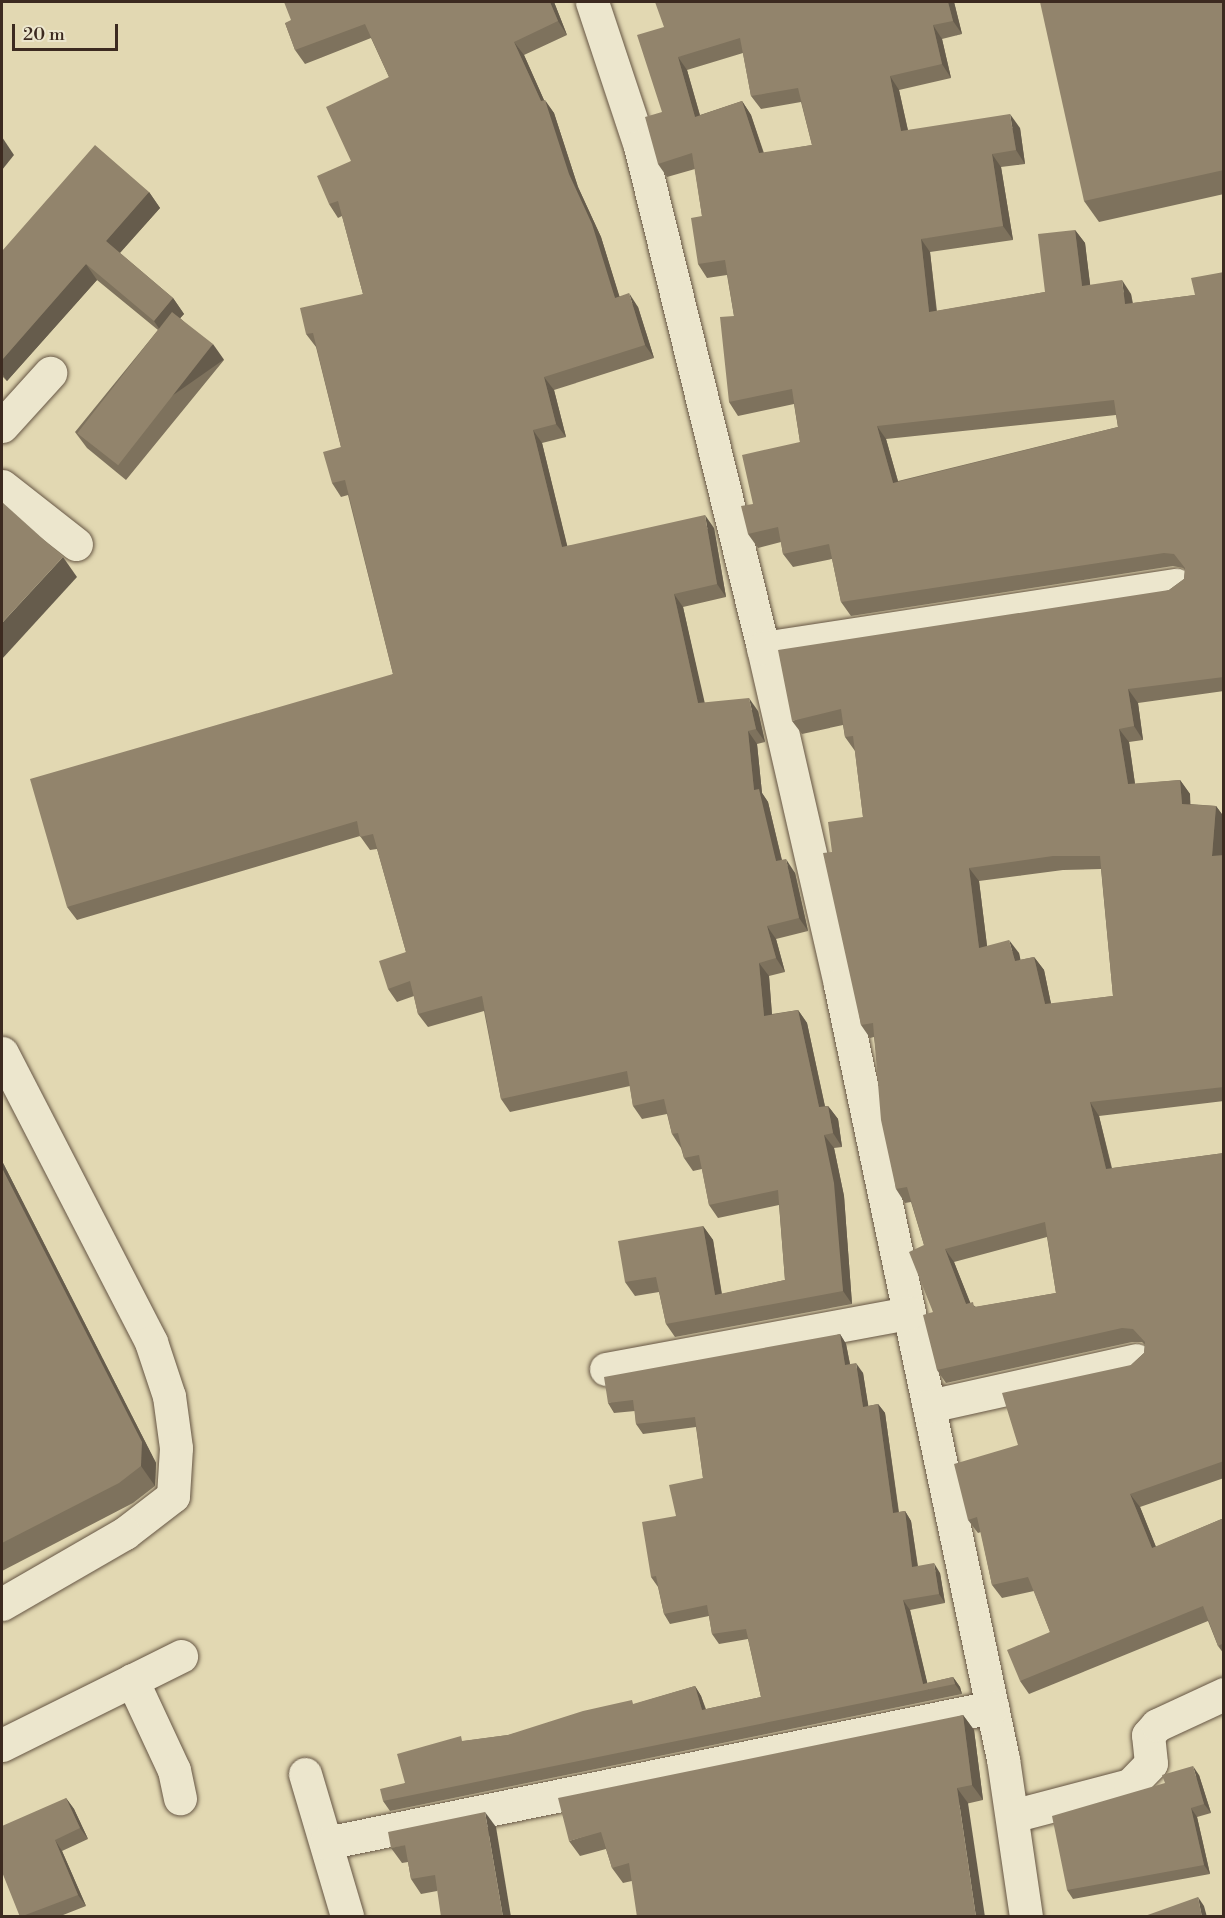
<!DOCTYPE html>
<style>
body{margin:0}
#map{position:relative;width:1225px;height:1918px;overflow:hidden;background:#e2d8b2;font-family:"Libre Bodoni",serif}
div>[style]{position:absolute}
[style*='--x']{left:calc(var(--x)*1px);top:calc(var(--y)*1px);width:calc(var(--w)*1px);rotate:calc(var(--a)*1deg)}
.roads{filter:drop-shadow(0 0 2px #665644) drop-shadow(0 0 2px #665644)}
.minor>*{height:33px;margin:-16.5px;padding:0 16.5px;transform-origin:16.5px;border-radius:16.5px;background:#ece6cd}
.wall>*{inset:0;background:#7e725d}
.shaded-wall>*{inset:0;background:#665c4c;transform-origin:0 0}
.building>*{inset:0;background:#92846c;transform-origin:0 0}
span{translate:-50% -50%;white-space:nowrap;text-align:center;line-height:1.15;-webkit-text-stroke:4.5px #ece6cd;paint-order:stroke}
.frame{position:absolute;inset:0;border:3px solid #3c2a20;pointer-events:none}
.scale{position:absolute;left:12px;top:24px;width:106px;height:27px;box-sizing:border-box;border:3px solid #3c2a20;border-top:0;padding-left:8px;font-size:18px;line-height:21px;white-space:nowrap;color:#3c2a20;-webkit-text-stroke:4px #ece6cd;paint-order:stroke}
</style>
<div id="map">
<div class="roads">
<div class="minor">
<i style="--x:592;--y:2;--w:152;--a:71.6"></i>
<i style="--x:640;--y:146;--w:517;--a:76.23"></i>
<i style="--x:763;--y:648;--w:346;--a:77.1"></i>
<i style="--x:840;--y:985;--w:791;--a:78.11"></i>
<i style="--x:1003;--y:1759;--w:159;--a:81.7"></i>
<i style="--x:2;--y:426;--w:72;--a:-47.8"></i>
<i style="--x:2;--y:486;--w:94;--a:38.1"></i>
<i style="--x:763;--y:648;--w:418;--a:-8.7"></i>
<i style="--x:2;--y:1053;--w:325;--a:62.7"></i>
<i style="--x:151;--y:1342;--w:57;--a:71.6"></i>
<i style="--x:169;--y:1396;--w:52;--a:82.3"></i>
<i style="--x:176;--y:1448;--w:48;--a:93.6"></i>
<i style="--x:173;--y:1496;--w:61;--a:142.4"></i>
<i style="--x:125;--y:1533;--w:142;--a:150"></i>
<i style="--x:606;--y:1369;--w:308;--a:-10.5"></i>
<i style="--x:929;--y:1406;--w:212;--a:-12.5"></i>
<i style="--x:132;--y:1680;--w:99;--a:65"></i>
<i style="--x:174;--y:1770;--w:29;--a:78"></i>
<i style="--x:2;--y:1745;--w:200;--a:-26.4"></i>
<i style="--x:305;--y:1774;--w:148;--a:73.5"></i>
<i style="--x:1012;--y:1816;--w:122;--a:-14.7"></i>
<i style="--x:1130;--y:1785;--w:30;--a:-46"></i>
<i style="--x:1151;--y:1763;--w:28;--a:-96"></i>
<i style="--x:1148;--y:1735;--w:13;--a:-48"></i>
<i style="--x:1157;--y:1725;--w:74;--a:-24.8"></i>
<i style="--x:326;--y:1843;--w:680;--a:-11.54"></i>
</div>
</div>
<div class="wall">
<i style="clip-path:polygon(554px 2px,567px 35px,524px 55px,544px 100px,554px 113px,578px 187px,601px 237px,619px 296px,638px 307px,654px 358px,554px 390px,566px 437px,542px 443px,567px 546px,714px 528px,726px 597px,683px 607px,704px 703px,758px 711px,765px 742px,757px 744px,762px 793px,768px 802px,782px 860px,795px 873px,808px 931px,776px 939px,785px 972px,769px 976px,772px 1014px,798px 1010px,807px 1023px,825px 1106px,828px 1106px,838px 1119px,842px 1147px,834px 1148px,844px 1196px,852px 1304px,675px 1337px,666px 1324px,659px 1292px,635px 1296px,625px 1282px,703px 1226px,713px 1240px,722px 1294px,785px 1280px,779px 1205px,718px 1218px,709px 1205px,702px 1169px,693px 1171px,684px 1158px,681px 1148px,672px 1134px,667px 1114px,642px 1119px,633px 1106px,630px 1086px,510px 1112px,501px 1099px,484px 1011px,428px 1027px,418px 1014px,414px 996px,397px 1002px,388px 989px,406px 952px,377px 849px,370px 850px,360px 836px,77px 920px,67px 907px,393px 674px,348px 495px,341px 497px,332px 483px,341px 447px,316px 347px,306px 334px,363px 294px,342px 216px,338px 218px,329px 204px,351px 161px,389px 77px,371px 38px,305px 64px,295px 50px,285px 23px)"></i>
<i style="clip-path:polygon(evenodd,954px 2px,962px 34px,942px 39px,951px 78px,899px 90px,908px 130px,1020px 128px,1025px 164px,1001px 167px,1013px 240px,930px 252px,937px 311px,1045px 292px,1075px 230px,1085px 243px,1090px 285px,1131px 294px,1133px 303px,1195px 295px,1224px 272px,1224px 691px,1138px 703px,1143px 740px,1129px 742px,1135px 784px,1180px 780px,1190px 794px,1190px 804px,1216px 806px,1224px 817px,1224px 840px,1222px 855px,1224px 855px,1224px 1101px,1099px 1116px,1112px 1168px,1224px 1153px,1224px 1478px,1140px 1507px,1156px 1547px,1224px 1518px,1224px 1654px,1218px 1646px,1208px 1621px,1029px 1694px,1020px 1681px,1050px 1632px,1034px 1591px,1002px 1598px,992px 1585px,981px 1532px,978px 1533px,968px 1520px,1018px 1445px,1131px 1365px,1144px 1353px,1145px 1345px,1142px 1342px,1132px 1342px,946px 1383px,937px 1370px,933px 1312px,924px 1245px,911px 1202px,905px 1203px,896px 1189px,874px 1037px,870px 1038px,861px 1025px,832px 852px,863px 817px,855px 751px,845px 737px,843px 725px,802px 734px,792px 721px,1169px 590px,1184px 579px,1185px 570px,1183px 568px,1173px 566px,851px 616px,841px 602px,832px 559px,793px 567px,783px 554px,781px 542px,758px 548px,748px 534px,753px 504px,800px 442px,794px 404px,738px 416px,729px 402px,734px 316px,727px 275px,707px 278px,698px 264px,702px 216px,695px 169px,667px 177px,658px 164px,662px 112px,664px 27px,954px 2px,743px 53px,751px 96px,761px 109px,801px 102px,812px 145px,764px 153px,751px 115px,742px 101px,700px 115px,687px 70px,743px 53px,954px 2px,1116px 415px,1118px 427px,898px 481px,886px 439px,1116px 415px,954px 2px,1101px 869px,1113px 996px,1051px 1004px,1044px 970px,1034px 957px,1020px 960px,1019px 953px,987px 946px,979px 881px,1063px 870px,1101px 869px,954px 2px,1047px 1237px,1056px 1293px,976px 1307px,970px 1303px,954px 1262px,1047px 1237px)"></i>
<i style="clip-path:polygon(1224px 2px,1224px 194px,1099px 222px,1084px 201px)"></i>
<i style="clip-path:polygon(149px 192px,160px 208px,120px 253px,173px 298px,184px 314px,180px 318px,224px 360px,126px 480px,87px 448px,75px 432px,158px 330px,97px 280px,7px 381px,2px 376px,2px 251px)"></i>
<i style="clip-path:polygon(2px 1161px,156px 1463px,155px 1486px,133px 1503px,2px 1571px)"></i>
<i style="clip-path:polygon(840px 1334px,846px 1344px,850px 1364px,863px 1373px,868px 1406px,878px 1404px,885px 1413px,899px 1512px,905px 1511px,911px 1521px,918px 1566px,940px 1573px,945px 1603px,910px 1610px,927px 1683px,953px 1677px,960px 1687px,962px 1694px,390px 1811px,383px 1801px,405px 1783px,464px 1741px,508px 1735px,635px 1704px,695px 1686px,701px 1696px,706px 1709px,761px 1697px,748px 1639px,719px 1644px,712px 1634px,709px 1616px,670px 1624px,664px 1614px,658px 1587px,651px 1577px,676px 1516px,703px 1478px,696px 1427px,643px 1434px,636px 1424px,635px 1411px,614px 1413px,608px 1403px)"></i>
<i style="clip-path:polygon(963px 1715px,974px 1730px,983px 1800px,623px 1883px,612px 1868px,606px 1849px,580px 1856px,569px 1841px)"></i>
<i style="clip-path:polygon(1199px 1775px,1211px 1813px,1197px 1817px,1210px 1874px,1073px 1899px,1067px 1890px)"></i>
<i style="clip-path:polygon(66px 1798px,74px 1809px,88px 1839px,62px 1851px,86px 1906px,58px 1917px,20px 1917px)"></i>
<i style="clip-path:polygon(496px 1827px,437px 1891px,421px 1894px,411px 1879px,408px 1862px,402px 1863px,391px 1848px)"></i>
</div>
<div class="shaded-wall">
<i style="clip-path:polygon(550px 2px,554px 2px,567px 35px,558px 21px)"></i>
<i style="clip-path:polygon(948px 2px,954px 2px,962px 34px,953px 21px)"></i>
<i style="clip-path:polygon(933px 25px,942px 39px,951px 78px,942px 64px)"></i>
<i style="clip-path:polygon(514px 42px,524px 55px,547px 107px,545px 100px,554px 113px,578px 187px,601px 237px,624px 311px,615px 298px,541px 101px)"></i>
<i style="clip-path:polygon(678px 57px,687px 70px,704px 130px,695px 117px)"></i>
<i style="clip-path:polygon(890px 76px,899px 90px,911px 145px,901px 131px)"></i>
<i style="clip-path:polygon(742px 101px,751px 115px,768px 167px,759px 153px)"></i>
<i style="clip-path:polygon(1010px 114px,1020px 128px,1025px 164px,1016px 150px)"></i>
<i style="clip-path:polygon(2px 137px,14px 155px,2px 170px)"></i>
<i style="clip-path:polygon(992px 154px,1001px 167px,1013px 240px,1003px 226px)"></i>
<i style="clip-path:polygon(149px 192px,160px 208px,117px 256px,106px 241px)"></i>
<i style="clip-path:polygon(1075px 230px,1085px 243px,1092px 300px,1082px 286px)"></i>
<i style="clip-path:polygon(921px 239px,930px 252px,938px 326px,929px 312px)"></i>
<i style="clip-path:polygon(86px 264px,97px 280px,7px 381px,2px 373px,2px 360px)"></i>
<i style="clip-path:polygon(1122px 280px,1131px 294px,1134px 317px,1125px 304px)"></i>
<i style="clip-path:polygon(629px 293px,638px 307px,654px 358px,645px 345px)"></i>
<i style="clip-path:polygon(173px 298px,184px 314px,164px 336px,154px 321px)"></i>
<i style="left:213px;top:344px;width:19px;height:155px;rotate:55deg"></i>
<i style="clip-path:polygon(544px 377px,554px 390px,566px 437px,556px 424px)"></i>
<i style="clip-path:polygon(877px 426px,886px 439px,902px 496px,893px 483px)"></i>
<i style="clip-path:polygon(533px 430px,542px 443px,571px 561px,562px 547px)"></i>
<i style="clip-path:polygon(705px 515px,714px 528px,726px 597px,717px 584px)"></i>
<i style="clip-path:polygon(63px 557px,77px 577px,2px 659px,2px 623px)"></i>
<i style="clip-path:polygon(674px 594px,683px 607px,708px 717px,698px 703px)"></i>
<i style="clip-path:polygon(1128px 689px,1138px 703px,1143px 740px,1134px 726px)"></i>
<i style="clip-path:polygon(749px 698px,758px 711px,765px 742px,756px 729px)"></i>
<i style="clip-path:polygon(1119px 729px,1129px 742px,1137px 798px,1128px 784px)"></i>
<i style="clip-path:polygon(748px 731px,757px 744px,762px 793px,768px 802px,785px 874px,776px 861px,754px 790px)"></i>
<i style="clip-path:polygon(1180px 780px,1190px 794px,1191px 817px,1182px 804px)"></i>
<i style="clip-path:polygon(1216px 806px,1224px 817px,1224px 840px,1221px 869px,1212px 856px)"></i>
<i style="clip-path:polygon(786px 859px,795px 873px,808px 931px,799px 918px)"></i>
<i style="clip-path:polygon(969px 868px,979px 881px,989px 962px,979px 948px)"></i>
<i style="clip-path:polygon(767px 926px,776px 939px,785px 972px,776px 958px)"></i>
<i style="clip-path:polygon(1009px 940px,1019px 953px,1024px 975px,1015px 961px)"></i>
<i style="clip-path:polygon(1034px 957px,1044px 970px,1054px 1018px,1045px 1004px)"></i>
<i style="clip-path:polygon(759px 963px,769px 976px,773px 1029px,764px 1016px)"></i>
<i style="clip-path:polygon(798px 1010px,807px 1023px,828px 1121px,819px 1107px)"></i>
<i style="clip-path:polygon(1090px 1102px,1099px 1116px,1115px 1183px,1106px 1169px)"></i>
<i style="clip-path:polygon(828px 1106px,838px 1119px,842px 1147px,833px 1133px)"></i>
<i style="clip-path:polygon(824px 1135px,834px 1148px,844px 1196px,852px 1304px,843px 1291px)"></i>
<i style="clip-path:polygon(2px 1161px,156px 1463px,155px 1486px,141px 1466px,2px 1168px)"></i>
<i style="clip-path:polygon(703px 1226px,713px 1240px,724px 1309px,715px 1295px)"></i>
<i style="clip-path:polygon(945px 1249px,954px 1262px,976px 1317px,966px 1304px)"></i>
<i style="clip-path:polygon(840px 1334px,846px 1344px,852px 1375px,845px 1365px)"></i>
<i style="clip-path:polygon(856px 1363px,863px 1373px,870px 1416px,863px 1407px)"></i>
<i style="clip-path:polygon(878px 1404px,885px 1413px,900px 1523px,893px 1513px)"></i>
<i style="clip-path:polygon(1130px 1494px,1140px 1507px,1162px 1562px,1152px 1548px)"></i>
<i style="clip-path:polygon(905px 1511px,911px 1521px,919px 1576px,912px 1567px)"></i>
<i style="clip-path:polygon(934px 1563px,940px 1573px,945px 1603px,939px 1594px)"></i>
<i style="clip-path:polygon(903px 1600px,910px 1610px,929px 1690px,923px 1684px)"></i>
<i style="clip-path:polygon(953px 1677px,960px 1687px,962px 1694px,955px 1684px)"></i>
<i style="clip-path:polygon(695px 1686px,701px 1696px,709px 1720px,702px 1710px)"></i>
<i style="clip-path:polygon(963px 1715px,974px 1730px,983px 1800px,972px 1785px)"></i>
<i style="clip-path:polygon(1193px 1766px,1199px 1775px,1211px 1813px,1204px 1804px)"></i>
<i style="clip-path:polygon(957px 1788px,968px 1803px,985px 1917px,976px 1917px)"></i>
<i style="clip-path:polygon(66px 1798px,74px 1809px,88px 1839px,80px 1828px)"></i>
<i style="clip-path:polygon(1191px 1808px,1197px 1817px,1210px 1874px,1204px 1865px)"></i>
<i style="clip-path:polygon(485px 1812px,496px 1827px,511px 1917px,503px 1917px)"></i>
<i style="clip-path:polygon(55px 1840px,62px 1851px,86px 1906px,78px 1895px)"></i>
<i style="clip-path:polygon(1198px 1897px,1204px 1906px,1207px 1917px,1202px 1917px)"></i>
</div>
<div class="building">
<i style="clip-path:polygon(284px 2px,550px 2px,558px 21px,514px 42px,541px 101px,545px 100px,569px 174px,592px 224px,615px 298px,629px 293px,645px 345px,544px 377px,556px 424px,533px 430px,562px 547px,705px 515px,717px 584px,674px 594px,698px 703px,749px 698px,756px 729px,748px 731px,754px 790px,759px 789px,776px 861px,786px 859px,799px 918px,767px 926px,776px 958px,759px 963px,764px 1016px,798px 1010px,819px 1107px,828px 1106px,833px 1133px,824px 1135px,834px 1183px,843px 1291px,666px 1324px,656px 1277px,625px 1282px,618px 1241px,703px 1226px,715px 1295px,785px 1280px,778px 1190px,709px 1205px,699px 1155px,684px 1158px,678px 1133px,672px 1134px,664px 1099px,633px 1106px,627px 1071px,501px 1099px,482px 996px,418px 1014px,410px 981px,388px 989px,379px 961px,406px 952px,373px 834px,360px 837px,357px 821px,67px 907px,30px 779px,393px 674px,345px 480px,332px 483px,323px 452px,341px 447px,313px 333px,306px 334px,300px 308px,363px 294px,338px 201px,329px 204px,317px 176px,351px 161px,326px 107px,389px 77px,365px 24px,295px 50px,285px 23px,291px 20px)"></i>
<i style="clip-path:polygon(evenodd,655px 2px,948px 2px,953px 21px,933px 25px,942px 64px,890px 76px,901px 131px,1010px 114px,1016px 150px,992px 154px,1003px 226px,921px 239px,929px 312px,1045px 292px,1038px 234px,1075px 230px,1082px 286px,1122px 280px,1125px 304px,1195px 295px,1191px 278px,1224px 272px,1224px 677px,1128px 689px,1134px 726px,1119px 729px,1128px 784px,1180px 780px,1182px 804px,1216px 806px,1212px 856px,1224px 855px,1224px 1087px,1090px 1102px,1106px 1169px,1224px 1153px,1224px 1461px,1130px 1494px,1152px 1548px,1224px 1518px,1224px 1643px,1218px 1646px,1203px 1606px,1020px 1681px,1007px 1650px,1050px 1632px,1028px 1577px,992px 1585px,977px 1517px,968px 1520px,954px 1464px,1018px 1445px,1002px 1393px,1131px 1365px,1144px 1353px,1145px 1342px,1133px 1329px,1122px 1328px,937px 1370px,923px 1315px,933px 1312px,909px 1252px,924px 1245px,907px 1187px,896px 1189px,881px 1120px,873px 1023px,861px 1025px,823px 853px,832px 852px,828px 822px,863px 817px,853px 736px,845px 737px,841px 709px,792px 721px,778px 650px,1169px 590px,1184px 579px,1185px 568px,1174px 554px,1164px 553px,841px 602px,829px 544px,783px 554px,778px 527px,748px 534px,741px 506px,753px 504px,742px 455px,800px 442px,792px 389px,729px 402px,720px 317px,734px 316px,725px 260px,698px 264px,691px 218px,702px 216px,692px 153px,658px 164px,645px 117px,662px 112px,637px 35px,664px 27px,655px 2px,740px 38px,751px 96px,798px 88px,812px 145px,759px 153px,742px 101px,695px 117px,678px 57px,740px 38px,655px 2px,1114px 400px,1118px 427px,893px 483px,877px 426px,1114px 400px,655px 2px,1053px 856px,1100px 856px,1113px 996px,1045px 1004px,1034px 957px,1015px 961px,1009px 940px,979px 948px,969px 868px,1053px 856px,655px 2px,1045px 1222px,1056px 1293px,974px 1307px,973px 1302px,966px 1304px,945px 1249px,1045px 1222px)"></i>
<i style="clip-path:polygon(1040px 2px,1224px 2px,1224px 170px,1084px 201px)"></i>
<i style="clip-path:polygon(95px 145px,149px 192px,106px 241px,173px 298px,154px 321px,86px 264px,2px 360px,2px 251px)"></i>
<i style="left:172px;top:312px;width:52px;height:154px;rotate:38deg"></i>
<i style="clip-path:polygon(2px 502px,63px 557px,2px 623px)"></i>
<i style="clip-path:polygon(2px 1168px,142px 1442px,141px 1466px,119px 1483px,2px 1543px)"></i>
<i style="clip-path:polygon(840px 1334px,845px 1365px,856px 1363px,863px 1407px,878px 1404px,893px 1513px,905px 1511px,912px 1567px,934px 1563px,939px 1594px,903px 1600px,923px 1684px,953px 1677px,955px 1684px,383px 1801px,380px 1789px,405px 1783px,397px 1754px,461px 1736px,462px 1741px,508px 1735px,583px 1711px,632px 1700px,633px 1704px,695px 1686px,702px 1710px,761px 1697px,746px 1629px,712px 1634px,707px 1605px,664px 1614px,656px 1576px,651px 1577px,642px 1522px,676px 1516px,669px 1485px,703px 1478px,695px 1417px,636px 1424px,633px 1400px,608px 1403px,604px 1377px)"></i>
<i style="clip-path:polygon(963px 1715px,972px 1785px,957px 1788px,976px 1917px,637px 1917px,629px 1863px,612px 1868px,601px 1832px,569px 1841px,558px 1798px)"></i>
<i style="clip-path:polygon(1193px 1766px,1204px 1804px,1191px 1808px,1204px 1865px,1067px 1890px,1052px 1816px,1165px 1783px,1162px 1775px)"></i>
<i style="clip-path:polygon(66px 1798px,80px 1828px,55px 1840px,78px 1895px,20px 1917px,2px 1872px,2px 1826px)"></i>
<i style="clip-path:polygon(485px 1812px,503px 1917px,441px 1917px,435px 1875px,411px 1879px,405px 1845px,391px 1848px,388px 1832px)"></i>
<i style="clip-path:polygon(1198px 1897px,1202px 1917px,1142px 1917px)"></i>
</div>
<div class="frame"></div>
<div class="scale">20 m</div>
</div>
